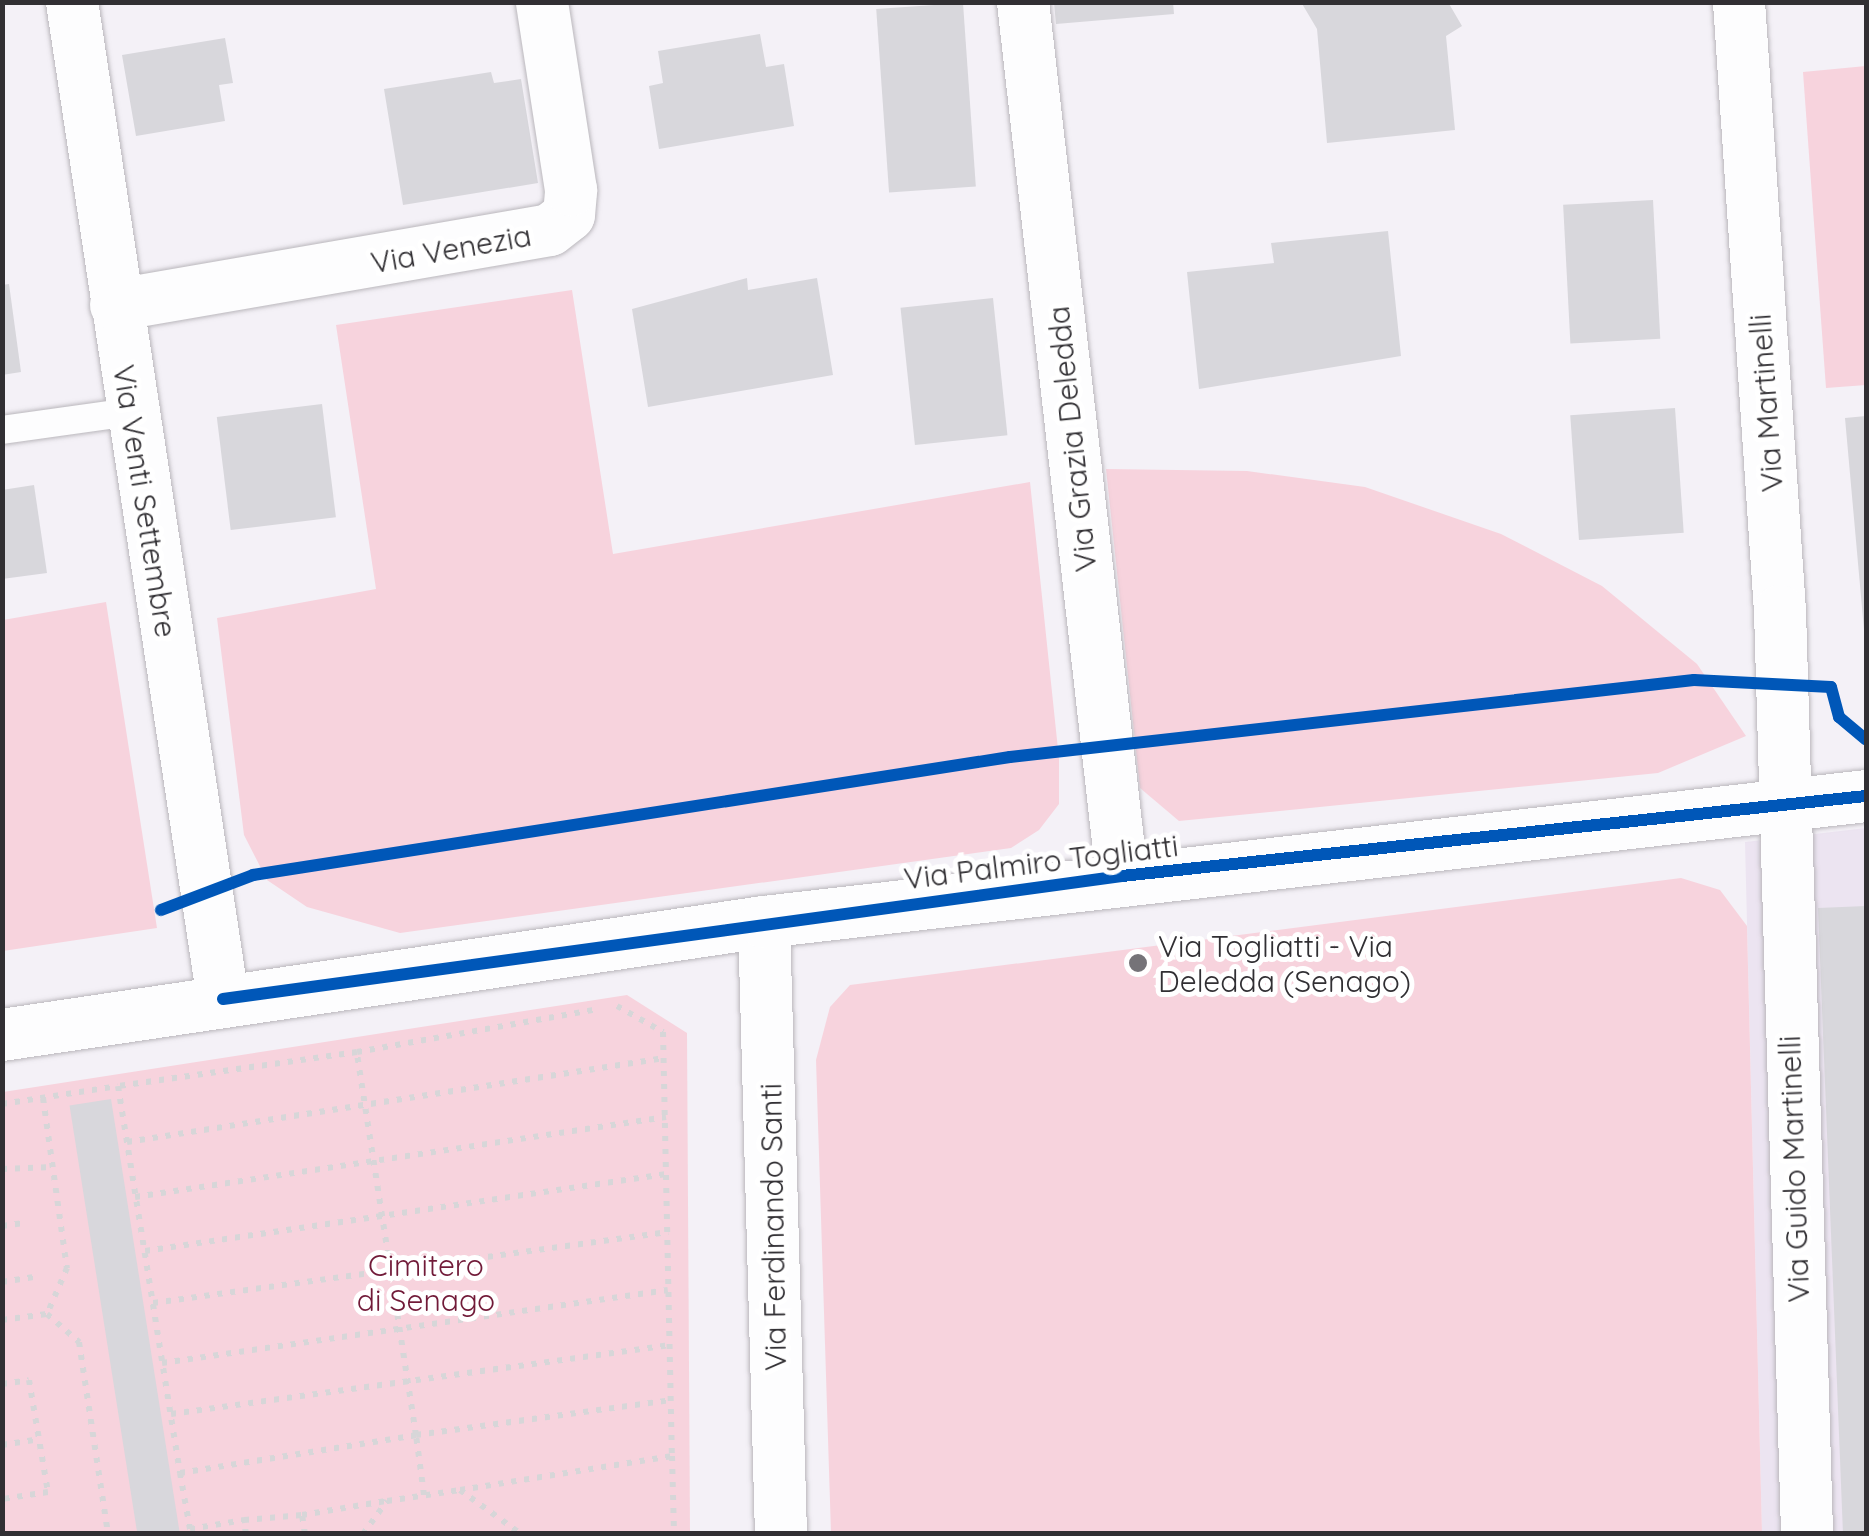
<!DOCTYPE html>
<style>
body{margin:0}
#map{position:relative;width:1869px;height:1536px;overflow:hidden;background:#f4f1f7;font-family:Quicksand,sans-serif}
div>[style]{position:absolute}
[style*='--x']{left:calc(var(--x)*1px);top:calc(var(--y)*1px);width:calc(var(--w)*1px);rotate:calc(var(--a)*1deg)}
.built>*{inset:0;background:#ece4f1}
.green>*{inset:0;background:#f7d3dd}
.building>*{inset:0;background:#d8d7dc;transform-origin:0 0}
.path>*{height:6px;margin-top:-3px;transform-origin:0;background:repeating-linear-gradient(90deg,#d7d6d8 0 5px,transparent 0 13px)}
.roads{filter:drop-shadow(0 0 2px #bab7bc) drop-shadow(0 0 2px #bab7bc)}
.service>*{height:28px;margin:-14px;padding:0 14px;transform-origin:14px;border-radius:14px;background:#fdfdfe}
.minor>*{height:52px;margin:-26px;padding:0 26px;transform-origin:26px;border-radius:26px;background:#fdfdfe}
.cycleway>*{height:12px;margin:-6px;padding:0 6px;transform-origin:6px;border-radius:6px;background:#0057b8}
.dots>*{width:28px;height:28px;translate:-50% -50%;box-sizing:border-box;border:5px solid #fff;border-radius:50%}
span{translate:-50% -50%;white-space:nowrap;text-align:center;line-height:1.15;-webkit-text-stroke:10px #fff;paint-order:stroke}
.street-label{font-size:30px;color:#312f33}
.poi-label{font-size:30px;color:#312f33}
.left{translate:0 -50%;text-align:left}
.park-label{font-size:30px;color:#711a38}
.frame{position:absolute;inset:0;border:5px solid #312f33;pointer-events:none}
</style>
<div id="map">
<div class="built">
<i style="clip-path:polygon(1866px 828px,1866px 1533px,1762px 1533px,1745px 842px)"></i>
</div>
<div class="green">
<i style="clip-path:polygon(1866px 66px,1866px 385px,1826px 388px,1803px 72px)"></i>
<i style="clip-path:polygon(572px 290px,613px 554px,1030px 482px,1059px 759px,1059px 804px,1039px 830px,1011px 848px,400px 933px,307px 907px,267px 880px,244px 835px,217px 618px,376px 589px,336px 325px)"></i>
<i style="clip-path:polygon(1106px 469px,1247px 471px,1365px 487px,1501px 534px,1602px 586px,1697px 664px,1746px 736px,1658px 773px,1179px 821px,1140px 788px)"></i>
<i style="clip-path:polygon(106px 602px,157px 928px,3px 951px,3px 620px)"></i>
<i style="clip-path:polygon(1681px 878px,1720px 890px,1747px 926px,1762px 1533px,831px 1533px,816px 1060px,830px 1007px,850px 985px)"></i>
<i style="clip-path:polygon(627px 995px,687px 1033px,690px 1533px,3px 1534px,3px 1092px)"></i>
</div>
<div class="building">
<i style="clip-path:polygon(1054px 2px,1173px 2px,1174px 14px,1056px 24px)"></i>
<i style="clip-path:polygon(1301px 2px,1448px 2px,1462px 26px,1446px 36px,1455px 130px,1327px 143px,1317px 29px)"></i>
<i style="left:963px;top:3px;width:184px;height:87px;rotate:86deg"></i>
<i style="clip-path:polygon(760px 34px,766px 67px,784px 64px,794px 126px,659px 149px,649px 86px,663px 83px,658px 51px)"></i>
<i style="clip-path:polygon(225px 38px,233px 83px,219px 85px,225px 121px,136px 136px,122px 55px)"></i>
<i style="clip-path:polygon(491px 72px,494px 83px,521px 79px,538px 183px,403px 205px,384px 89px)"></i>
<i style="left:1653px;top:200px;width:139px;height:90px;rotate:87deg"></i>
<i style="clip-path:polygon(1388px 231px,1401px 356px,1199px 389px,1187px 272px,1274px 263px,1271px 243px)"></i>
<i style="clip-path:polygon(747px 278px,748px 290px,817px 278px,833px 375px,648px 407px,632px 309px)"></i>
<i style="clip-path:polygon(9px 284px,21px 372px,2px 375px,2px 285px)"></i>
<i style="left:993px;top:298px;width:138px;height:93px;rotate:84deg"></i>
<i style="left:322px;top:404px;width:114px;height:106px;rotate:83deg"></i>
<i style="left:1675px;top:408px;width:125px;height:105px;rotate:86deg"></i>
<i style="clip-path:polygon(1866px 416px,1866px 630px,1864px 630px,1845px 418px)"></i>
<i style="clip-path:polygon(34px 485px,47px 573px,2px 579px,2px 490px)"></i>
<i style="clip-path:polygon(1866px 906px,1866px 1534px,1843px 1534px,1818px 908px)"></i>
<i style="left:111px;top:1099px;width:440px;height:42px;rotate:81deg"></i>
</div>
<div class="path">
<i style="--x:617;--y:1006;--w:53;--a:29.5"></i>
<i style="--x:663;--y:1032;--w:424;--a:88.8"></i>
<i style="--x:357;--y:1052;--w:246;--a:-10.1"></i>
<i style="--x:43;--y:1098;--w:172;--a:82"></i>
<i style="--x:67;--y:1268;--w:50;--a:113.5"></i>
<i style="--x:47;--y:1314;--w:43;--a:41.2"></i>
<i style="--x:79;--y:1342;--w:194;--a:81.4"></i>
<i style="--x:2;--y:1104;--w:117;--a:-8.8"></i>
<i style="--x:127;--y:1142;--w:544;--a:-8.89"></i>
<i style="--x:2;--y:1169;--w:51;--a:-2.2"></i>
<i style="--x:135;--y:1197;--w:537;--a:-8.57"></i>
<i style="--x:2;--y:1226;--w:22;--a:-8"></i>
<i style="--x:145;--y:1251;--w:527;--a:-8.41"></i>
<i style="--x:2;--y:1282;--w:32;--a:-9"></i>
<i style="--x:153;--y:1303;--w:520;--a:-7.85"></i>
<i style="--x:2;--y:1320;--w:45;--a:-7.6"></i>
<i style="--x:162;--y:1363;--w:511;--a:-8.21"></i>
<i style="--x:2;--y:1384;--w:27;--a:-8"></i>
<i style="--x:29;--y:1380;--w:114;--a:80.4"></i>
<i style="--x:48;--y:1492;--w:47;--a:171.3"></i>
<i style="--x:171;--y:1414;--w:504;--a:-7.87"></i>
<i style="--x:2;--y:1445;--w:37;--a:-9"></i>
<i style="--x:180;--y:1473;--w:57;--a:79.9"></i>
<i style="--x:190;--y:1529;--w:55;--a:-9.5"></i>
<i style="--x:460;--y:1490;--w:215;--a:-9.1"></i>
<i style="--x:672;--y:1456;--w:78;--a:88.5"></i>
<i style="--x:424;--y:1495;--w:61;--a:-97.6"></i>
<i style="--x:416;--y:1435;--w:388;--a:-98.8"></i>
<i style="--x:357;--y:1052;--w:241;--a:171.9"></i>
<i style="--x:118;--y:1086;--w:392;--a:80.9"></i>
<i style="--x:180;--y:1473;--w:239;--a:-9.1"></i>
<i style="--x:416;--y:1435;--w:257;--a:-7.8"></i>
<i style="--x:246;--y:1534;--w:14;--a:-98"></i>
<i style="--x:244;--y:1520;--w:58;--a:-4.9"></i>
<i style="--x:305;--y:1534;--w:19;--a:-99"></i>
<i style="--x:302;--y:1515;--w:85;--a:-9.5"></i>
<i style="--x:363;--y:1534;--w:41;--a:-54"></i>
<i style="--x:387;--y:1501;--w:74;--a:-8.6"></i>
<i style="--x:460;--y:1490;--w:75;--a:35.8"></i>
</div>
<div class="roads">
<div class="service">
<i style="--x:2;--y:430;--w:129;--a:-8"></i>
</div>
<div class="minor">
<i style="--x:72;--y:2;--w:1008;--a:81.39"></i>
<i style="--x:1023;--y:2;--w:880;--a:83.54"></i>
<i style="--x:1739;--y:2;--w:610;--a:86.15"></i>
<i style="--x:1780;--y:611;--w:923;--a:88.32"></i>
<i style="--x:116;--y:305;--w:440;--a:-9.8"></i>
<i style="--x:550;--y:230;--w:24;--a:-38"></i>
<i style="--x:569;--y:215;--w:25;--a:-85"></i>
<i style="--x:571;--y:190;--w:190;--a:-98.8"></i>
<i style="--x:764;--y:922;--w:612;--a:88.41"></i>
<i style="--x:2;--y:1035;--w:770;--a:-8.44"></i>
<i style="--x:764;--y:922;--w:1109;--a:-6.52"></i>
</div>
</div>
<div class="cycleway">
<i style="--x:161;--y:910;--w:98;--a:-20.8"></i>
<i style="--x:253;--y:875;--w:766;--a:-8.86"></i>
<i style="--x:1010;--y:757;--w:688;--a:-6.42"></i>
<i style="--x:1694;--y:680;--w:137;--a:2.9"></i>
<i style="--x:1831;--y:687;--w:31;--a:75"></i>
<i style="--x:1839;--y:717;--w:35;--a:40"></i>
<i style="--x:223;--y:999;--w:907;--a:-7.79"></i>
<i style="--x:1122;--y:876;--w:748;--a:-6.14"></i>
</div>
<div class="dots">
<i style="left:1138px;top:963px;background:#757378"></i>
</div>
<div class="street-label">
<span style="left:451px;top:249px;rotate:-10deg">Via Venezia</span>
<span style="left:1766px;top:403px;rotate:-94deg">Via Martinelli</span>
<span style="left:1072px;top:439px;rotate:-96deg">Via Grazia Deledda</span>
<span style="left:145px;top:501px;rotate:81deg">Via Venti Settembre</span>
<span style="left:1041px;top:862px;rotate:-7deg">Via Palmiro Togliatti</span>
<span style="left:1794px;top:1169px;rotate:-92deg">Via Guido Martinelli</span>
<span style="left:773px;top:1227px;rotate:-91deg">Via Ferdinando Santi</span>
</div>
<div class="poi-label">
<span class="left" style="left:1158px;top:963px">Via Togliatti - Via<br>Deledda (Senago)</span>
</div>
<div class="park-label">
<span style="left:426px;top:1282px">Cimitero<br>di Senago</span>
</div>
<div class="frame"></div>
</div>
